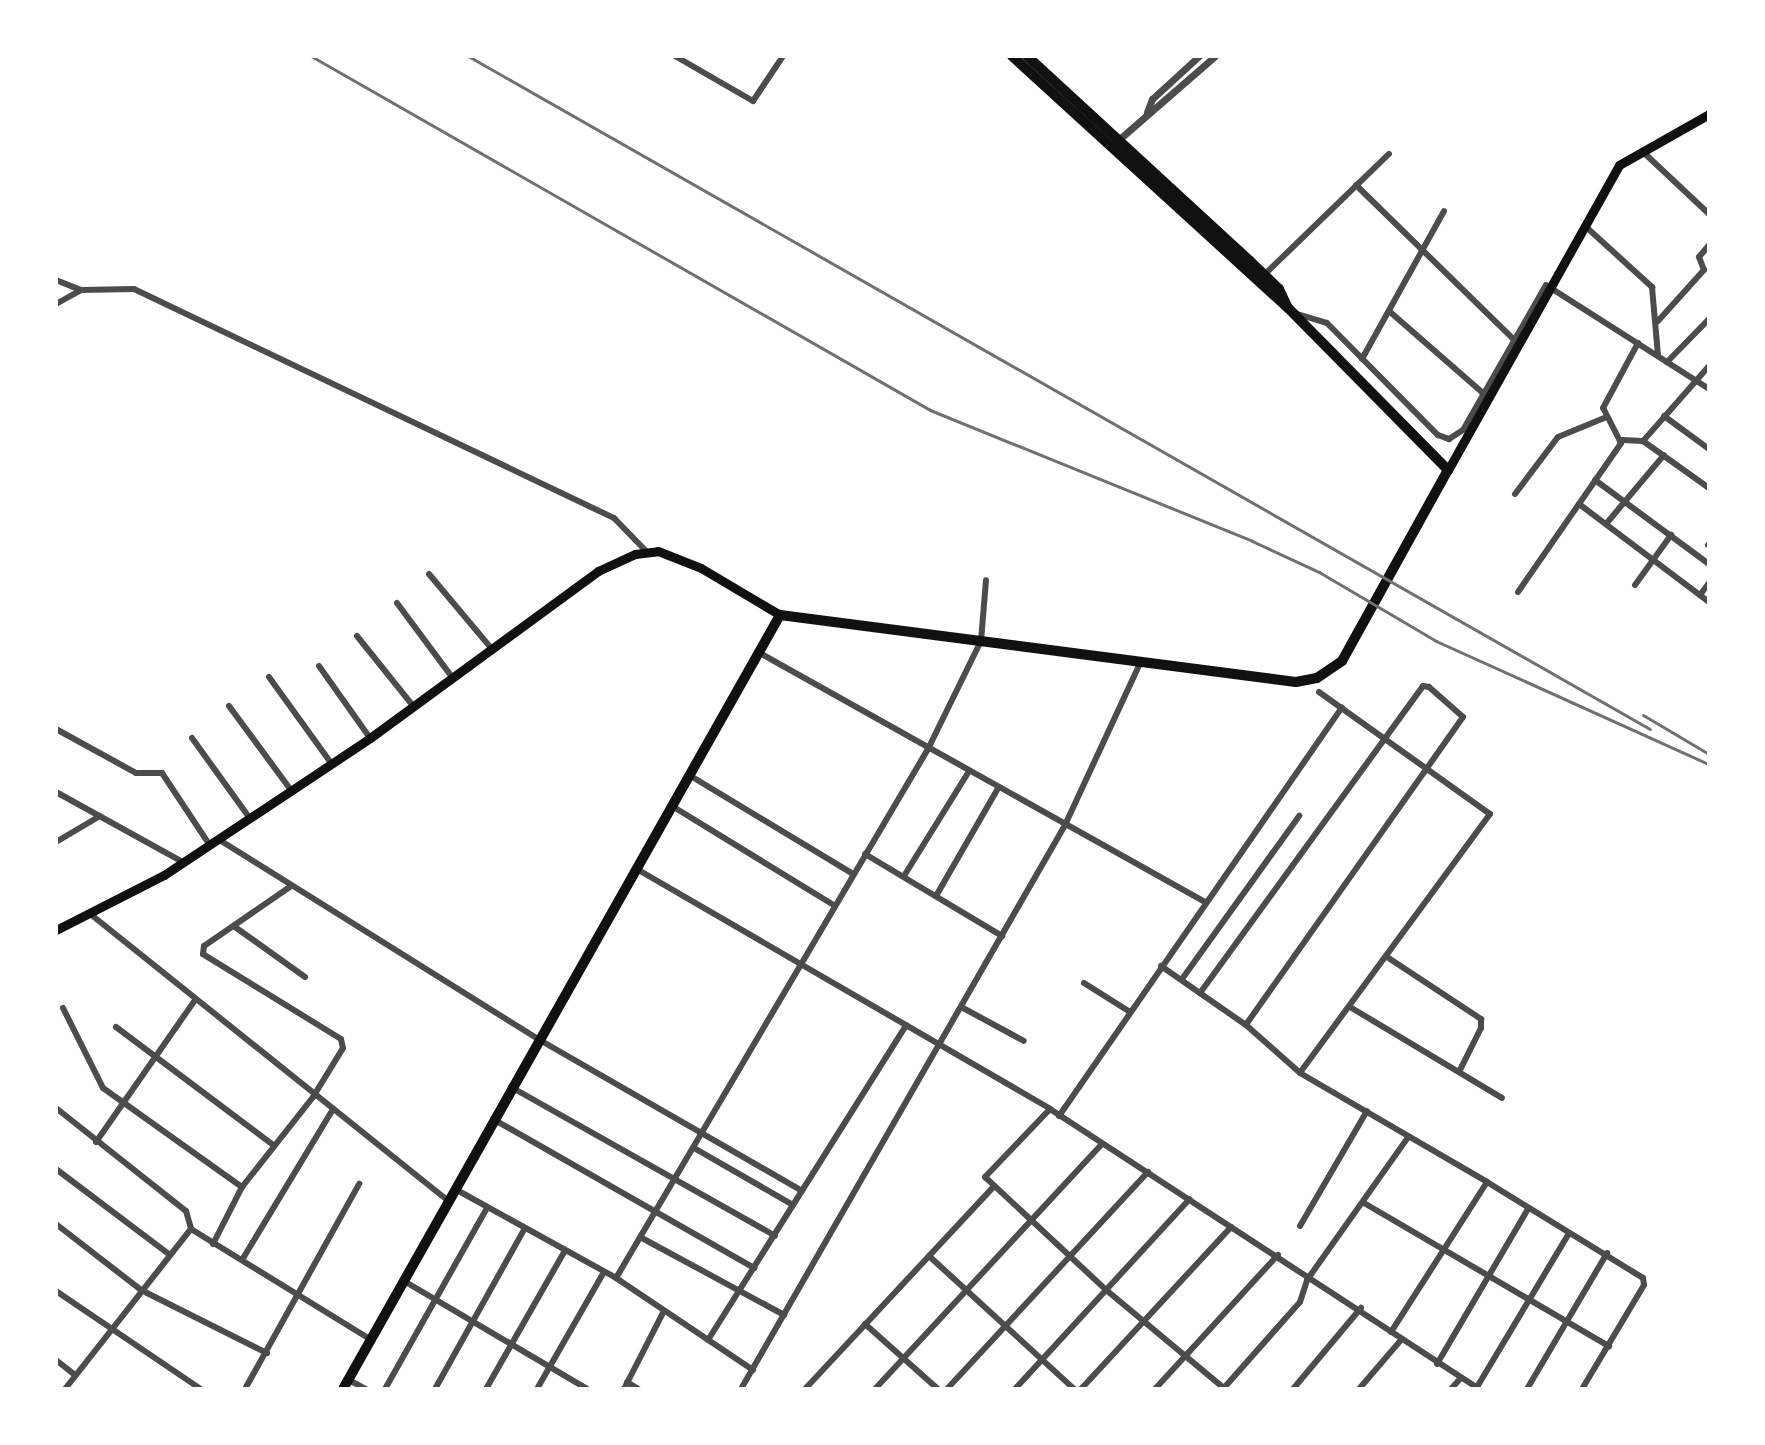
<!DOCTYPE html>
<style>
body{margin:0}
#map{position:relative;width:1765px;height:1445px;overflow:hidden;background:#fff;font-family:"Alegreya Sans",sans-serif}
div>[style]{position:absolute}
[style*='--x']{left:calc(var(--x)*1px);top:calc(var(--y)*1px);width:calc(var(--w)*1px);rotate:calc(var(--a)*1deg)}
.minor>*{height:6px;margin:-3px;padding:0 3px;transform-origin:3px;border-radius:3px;background:#4c4c4c}
.tertiary>*{height:7px;margin:-3.5px;padding:0 3.5px;transform-origin:3.5px;border-radius:3.5px;background:#4c4c4c}
.primary>*{height:9px;margin:-4.5px;padding:0 4.5px;transform-origin:4.5px;border-radius:4.5px;background:#111}
.trunk>*{height:10px;margin:-5px;padding:0 5px;transform-origin:5px;border-radius:5px;background:#111}
.rail>*{height:3px;margin:-1.5px;padding:0 1.5px;transform-origin:1.5px;border-radius:1.5px;background:#707070}
span{translate:-50% -50%;white-space:nowrap;text-align:center;line-height:1.15;-webkit-text-stroke:6px #fff;paint-order:stroke}
.frame{position:absolute;inset:0;border:58px solid #fff;pointer-events:none}
</style>
<div id="map">
<div class="minor">
<i style="--x:675;--y:56;--w:90;--a:30"></i>
<i style="--x:753;--y:101;--w:54;--a:-56.3"></i>
<i style="--x:1642;--y:151;--w:92;--a:43.2"></i>
<i style="--x:1356;--y:185;--w:220;--a:44.4"></i>
<i style="--x:1585;--y:226;--w:91;--a:42.3"></i>
<i style="--x:1652;--y:287;--w:69;--a:85"></i>
<i style="--x:1264;--y:275;--w:174;--a:-44.1"></i>
<i style="--x:56;--y:280;--w:27;--a:22"></i>
<i style="--x:81;--y:290;--w:53;--a:-1.1"></i>
<i style="--x:134;--y:289;--w:532;--a:25.51"></i>
<i style="--x:614;--y:518;--w:47;--a:45.9"></i>
<i style="--x:56;--y:304;--w:29;--a:-29"></i>
<i style="--x:1389;--y:311;--w:125;--a:41.1"></i>
<i style="--x:1294;--y:313;--w:34;--a:17"></i>
<i style="--x:1327;--y:323;--w:158;--a:45.3"></i>
<i style="--x:1438;--y:435;--w:12;--a:20"></i>
<i style="--x:1449;--y:439;--w:17;--a:-33"></i>
<i style="--x:1463;--y:430;--w:167;--a:-60.2"></i>
<i style="--x:1546;--y:285;--w:193;--a:32.5"></i>
<i style="--x:1658;--y:321;--w:69;--a:-48"></i>
<i style="--x:1704;--y:270;--w:14;--a:-111"></i>
<i style="--x:1699;--y:257;--w:16;--a:-50"></i>
<i style="--x:1362;--y:359;--w:169;--a:-61"></i>
<i style="--x:1667;--y:362;--w:60;--a:-45.7"></i>
<i style="--x:1709;--y:366;--w:100;--a:131.3"></i>
<i style="--x:1643;--y:441;--w:81;--a:35.5"></i>
<i style="--x:1664;--y:416;--w:56;--a:36.3"></i>
<i style="--x:1622;--y:440;--w:21;--a:3"></i>
<i style="--x:1595;--y:480;--w:142;--a:36.4"></i>
<i style="--x:1515;--y:494;--w:71;--a:-53"></i>
<i style="--x:1558;--y:437;--w:50;--a:-22.4"></i>
<i style="--x:1579;--y:504;--w:163;--a:37"></i>
<i style="--x:1606;--y:524;--w:90;--a:-50"></i>
<i style="--x:1708;--y:545;--w:1;--a:-45"></i>
<i style="--x:429;--y:574;--w:97;--a:50"></i>
<i style="--x:1635;--y:585;--w:62;--a:-54.2"></i>
<i style="--x:1518;--y:592;--w:181;--a:-55.3"></i>
<i style="--x:1621;--y:443;--w:39;--a:-117"></i>
<i style="--x:1603;--y:408;--w:74;--a:-61.7"></i>
<i style="--x:1700;--y:595;--w:15;--a:-53"></i>
<i style="--x:397;--y:603;--w:92;--a:53.4"></i>
<i style="--x:357;--y:636;--w:90;--a:51.3"></i>
<i style="--x:758;--y:652;--w:512;--a:29.22"></i>
<i style="--x:319;--y:666;--w:88;--a:54.7"></i>
<i style="--x:269;--y:677;--w:106;--a:54.2"></i>
<i style="--x:1319;--y:692;--w:210;--a:35.5"></i>
<i style="--x:1490;--y:814;--w:321;--a:126.3"></i>
<i style="--x:1300;--y:1073;--w:216;--a:30.2"></i>
<i style="--x:1487;--y:1182;--w:178;--a:122.6"></i>
<i style="--x:229;--y:706;--w:104;--a:53.6"></i>
<i style="--x:56;--y:729;--w:91;--a:28.8"></i>
<i style="--x:136;--y:773;--w:26;--a:0"></i>
<i style="--x:162;--y:773;--w:85;--a:56.5"></i>
<i style="--x:192;--y:738;--w:97;--a:54.2"></i>
<i style="--x:689;--y:775;--w:192;--a:31.1"></i>
<i style="--x:56;--y:792;--w:145;--a:28.9"></i>
<i style="--x:672;--y:806;--w:191;--a:31.5"></i>
<i style="--x:218;--y:839;--w:377;--a:32"></i>
<i style="--x:538;--y:1039;--w:303;--a:29.9"></i>
<i style="--x:56;--y:842;--w:51;--a:-30.6"></i>
<i style="--x:865;--y:854;--w:160;--a:30.9"></i>
<i style="--x:635;--y:868;--w:480;--a:30.1"></i>
<i style="--x:1050;--y:1109;--w:512;--a:33.13"></i>
<i style="--x:904;--y:876;--w:123;--a:-58.2"></i>
<i style="--x:936;--y:896;--w:125;--a:-60.1"></i>
<i style="--x:89;--y:913;--w:459;--a:38.7"></i>
<i style="--x:235;--y:927;--w:86;--a:35.5"></i>
<i style="--x:1387;--y:957;--w:113;--a:33.4"></i>
<i style="--x:1481;--y:1019;--w:9;--a:90"></i>
<i style="--x:1481;--y:1028;--w:49;--a:116.6"></i>
<i style="--x:1161;--y:966;--w:103;--a:34.8"></i>
<i style="--x:1246;--y:1025;--w:72;--a:41.6"></i>
<i style="--x:1182;--y:979;--w:201;--a:-54.3"></i>
<i style="--x:1084;--y:983;--w:54;--a:32.2"></i>
<i style="--x:1200;--y:993;--w:379;--a:-54"></i>
<i style="--x:1423;--y:686;--w:6;--a:9"></i>
<i style="--x:1429;--y:687;--w:45;--a:41.4"></i>
<i style="--x:1463;--y:717;--w:377;--a:125.2"></i>
<i style="--x:1350;--y:1007;--w:177;--a:30.9"></i>
<i style="--x:63;--y:1008;--w:89;--a:63.4"></i>
<i style="--x:103;--y:1088;--w:171;--a:35.5"></i>
<i style="--x:963;--y:1008;--w:69;--a:28.4"></i>
<i style="--x:116;--y:1027;--w:196;--a:36.9"></i>
<i style="--x:511;--y:1087;--w:303;--a:29.4"></i>
<i style="--x:56;--y:1108;--w:166;--a:38.4"></i>
<i style="--x:186;--y:1211;--w:19;--a:74"></i>
<i style="--x:191;--y:1229;--w:208;--a:31.6"></i>
<i style="--x:1050;--y:1109;--w:94;--a:133.7"></i>
<i style="--x:985;--y:1177;--w:164;--a:43"></i>
<i style="--x:1105;--y:1289;--w:156;--a:39.8"></i>
<i style="--x:1059;--y:1116;--w:497;--a:-55.3"></i>
<i style="--x:493;--y:1119;--w:301;--a:29.7"></i>
<i style="--x:96;--y:1142;--w:173;--a:-55.1"></i>
<i style="--x:694;--y:1148;--w:114;--a:29.9"></i>
<i style="--x:56;--y:1169;--w:143;--a:37"></i>
<i style="--x:1487;--y:1182;--w:183;--a:31.6"></i>
<i style="--x:1643;--y:1278;--w:7;--a:82"></i>
<i style="--x:1644;--y:1285;--w:121;--a:120.8"></i>
<i style="--x:455;--y:1189;--w:184;--a:28.9"></i>
<i style="--x:1364;--y:1203;--w:284;--a:30.3"></i>
<i style="--x:56;--y:1224;--w:108;--a:37.8"></i>
<i style="--x:141;--y:1290;--w:141;--a:26.6"></i>
<i style="--x:1300;--y:1226;--w:133;--a:-59.8"></i>
<i style="--x:640;--y:1237;--w:164;--a:28.4"></i>
<i style="--x:213;--y:1244;--w:64;--a:-63"></i>
<i style="--x:242;--y:1187;--w:115;--a:-51.7"></i>
<i style="--x:313;--y:1097;--w:57;--a:-58.5"></i>
<i style="--x:343;--y:1048;--w:9;--a:-103"></i>
<i style="--x:341;--y:1039;--w:162;--a:-148.4"></i>
<i style="--x:203;--y:954;--w:8;--a:-83"></i>
<i style="--x:204;--y:946;--w:104;--a:-34.5"></i>
<i style="--x:929;--y:1256;--w:197;--a:42.5"></i>
<i style="--x:242;--y:1260;--w:174;--a:-58.9"></i>
<i style="--x:404;--y:1281;--w:212;--a:30.5"></i>
<i style="--x:56;--y:1291;--w:175;--a:34.1"></i>
<i style="--x:865;--y:1324;--w:98;--a:41.7"></i>
<i style="--x:708;--y:1340;--w:372;--a:-57.8"></i>
<i style="--x:56;--y:1360;--w:24;--a:38"></i>
<i style="--x:1437;--y:1364;--w:180;--a:-59.6"></i>
<i style="--x:753;--y:1370;--w:165;--a:-146.1"></i>
<i style="--x:616;--y:1278;--w:614;--a:-59.47"></i>
<i style="--x:928;--y:749;--w:120;--a:-63.9"></i>
<i style="--x:981;--y:641;--w:61;--a:-85.3"></i>
<i style="--x:347;--y:1379;--w:21;--a:28"></i>
<i style="--x:627;--y:1382;--w:13;--a:32"></i>
<i style="--x:1477;--y:1387;--w:179;--a:-59.1"></i>
<i style="--x:65;--y:1389;--w:204;--a:-51.8"></i>
<i style="--x:245;--y:1389;--w:235;--a:-60.9"></i>
<i style="--x:385;--y:1389;--w:208;--a:-60.6"></i>
<i style="--x:435;--y:1389;--w:182;--a:-60.8"></i>
<i style="--x:486;--y:1389;--w:158;--a:-60.3"></i>
<i style="--x:537;--y:1389;--w:135;--a:-60.2"></i>
<i style="--x:624;--y:1389;--w:88;--a:-62.9"></i>
<i style="--x:741;--y:1389;--w:650;--a:-60.12"></i>
<i style="--x:1065;--y:825;--w:181;--a:-65.1"></i>
<i style="--x:805;--y:1389;--w:277;--a:-47"></i>
<i style="--x:875;--y:1389;--w:334;--a:-47.2"></i>
<i style="--x:947;--y:1389;--w:296;--a:-47.2"></i>
<i style="--x:1015;--y:1389;--w:258;--a:-47.4"></i>
<i style="--x:1081;--y:1389;--w:221;--a:-47.2"></i>
<i style="--x:1155;--y:1389;--w:182;--a:-47.5"></i>
<i style="--x:1223;--y:1389;--w:116;--a:-48.5"></i>
<i style="--x:1300;--y:1302;--w:23;--a:-72"></i>
<i style="--x:1307;--y:1280;--w:176;--a:-54.7"></i>
<i style="--x:1293;--y:1389;--w:106;--a:-50"></i>
<i style="--x:1359;--y:1389;--w:65;--a:-49.4"></i>
<i style="--x:1451;--y:1389;--w:15;--a:-48"></i>
<i style="--x:1527;--y:1389;--w:158;--a:-59.5"></i>
</div>
<div class="tertiary">
<i style="--x:1147;--y:112;--w:14;--a:-69"></i>
<i style="--x:1152;--y:99;--w:64;--a:-42.5"></i>
<i style="--x:1116;--y:142;--w:131;--a:-41"></i>
</div>
<div class="primary">
<i style="--x:1448;--y:470;--w:350;--a:-60.7"></i>
<i style="--x:1619;--y:165;--w:103;--a:-29.5"></i>
<i style="--x:56;--y:930;--w:121;--a:-27"></i>
<i style="--x:164;--y:875;--w:247;--a:-33.6"></i>
<i style="--x:370;--y:738;--w:283;--a:-36.2"></i>
<i style="--x:598;--y:571;--w:41;--a:-24.7"></i>
<i style="--x:635;--y:554;--w:23;--a:-7"></i>
<i style="--x:658;--y:551;--w:46;--a:21.6"></i>
<i style="--x:701;--y:568;--w:92;--a:30.7"></i>
</div>
<div class="trunk">
<i style="--x:1027;--y:56;--w:303;--a:42.6"></i>
<i style="--x:1250;--y:261;--w:40;--a:44"></i>
<i style="--x:1279;--y:289;--w:19;--a:65"></i>
<i style="--x:343;--y:1389;--w:889;--a:-60.55"></i>
<i style="--x:780;--y:615;--w:520;--a:7.4"></i>
<i style="--x:1296;--y:682;--w:21;--a:-11"></i>
<i style="--x:1317;--y:678;--w:30;--a:-34"></i>
<i style="--x:1342;--y:661;--w:218;--a:-61"></i>
<i style="--x:1448;--y:470;--w:228;--a:-134.6"></i>
<i style="--x:1288;--y:308;--w:374;--a:-137.6"></i>
</div>
<div class="rail">
<i style="--x:311;--y:56;--w:713;--a:29.76"></i>
<i style="--x:930;--y:410;--w:348;--a:22.1"></i>
<i style="--x:1252;--y:541;--w:74;--a:24.8"></i>
<i style="--x:1319;--y:572;--w:136;--a:30.5"></i>
<i style="--x:1436;--y:641;--w:299;--a:24.3"></i>
<i style="--x:468;--y:56;--w:1360;--a:29.66"></i>
<i style="--x:1643;--y:715;--w:77;--a:30.6"></i>
</div>
<div class="frame"></div>
</div>
